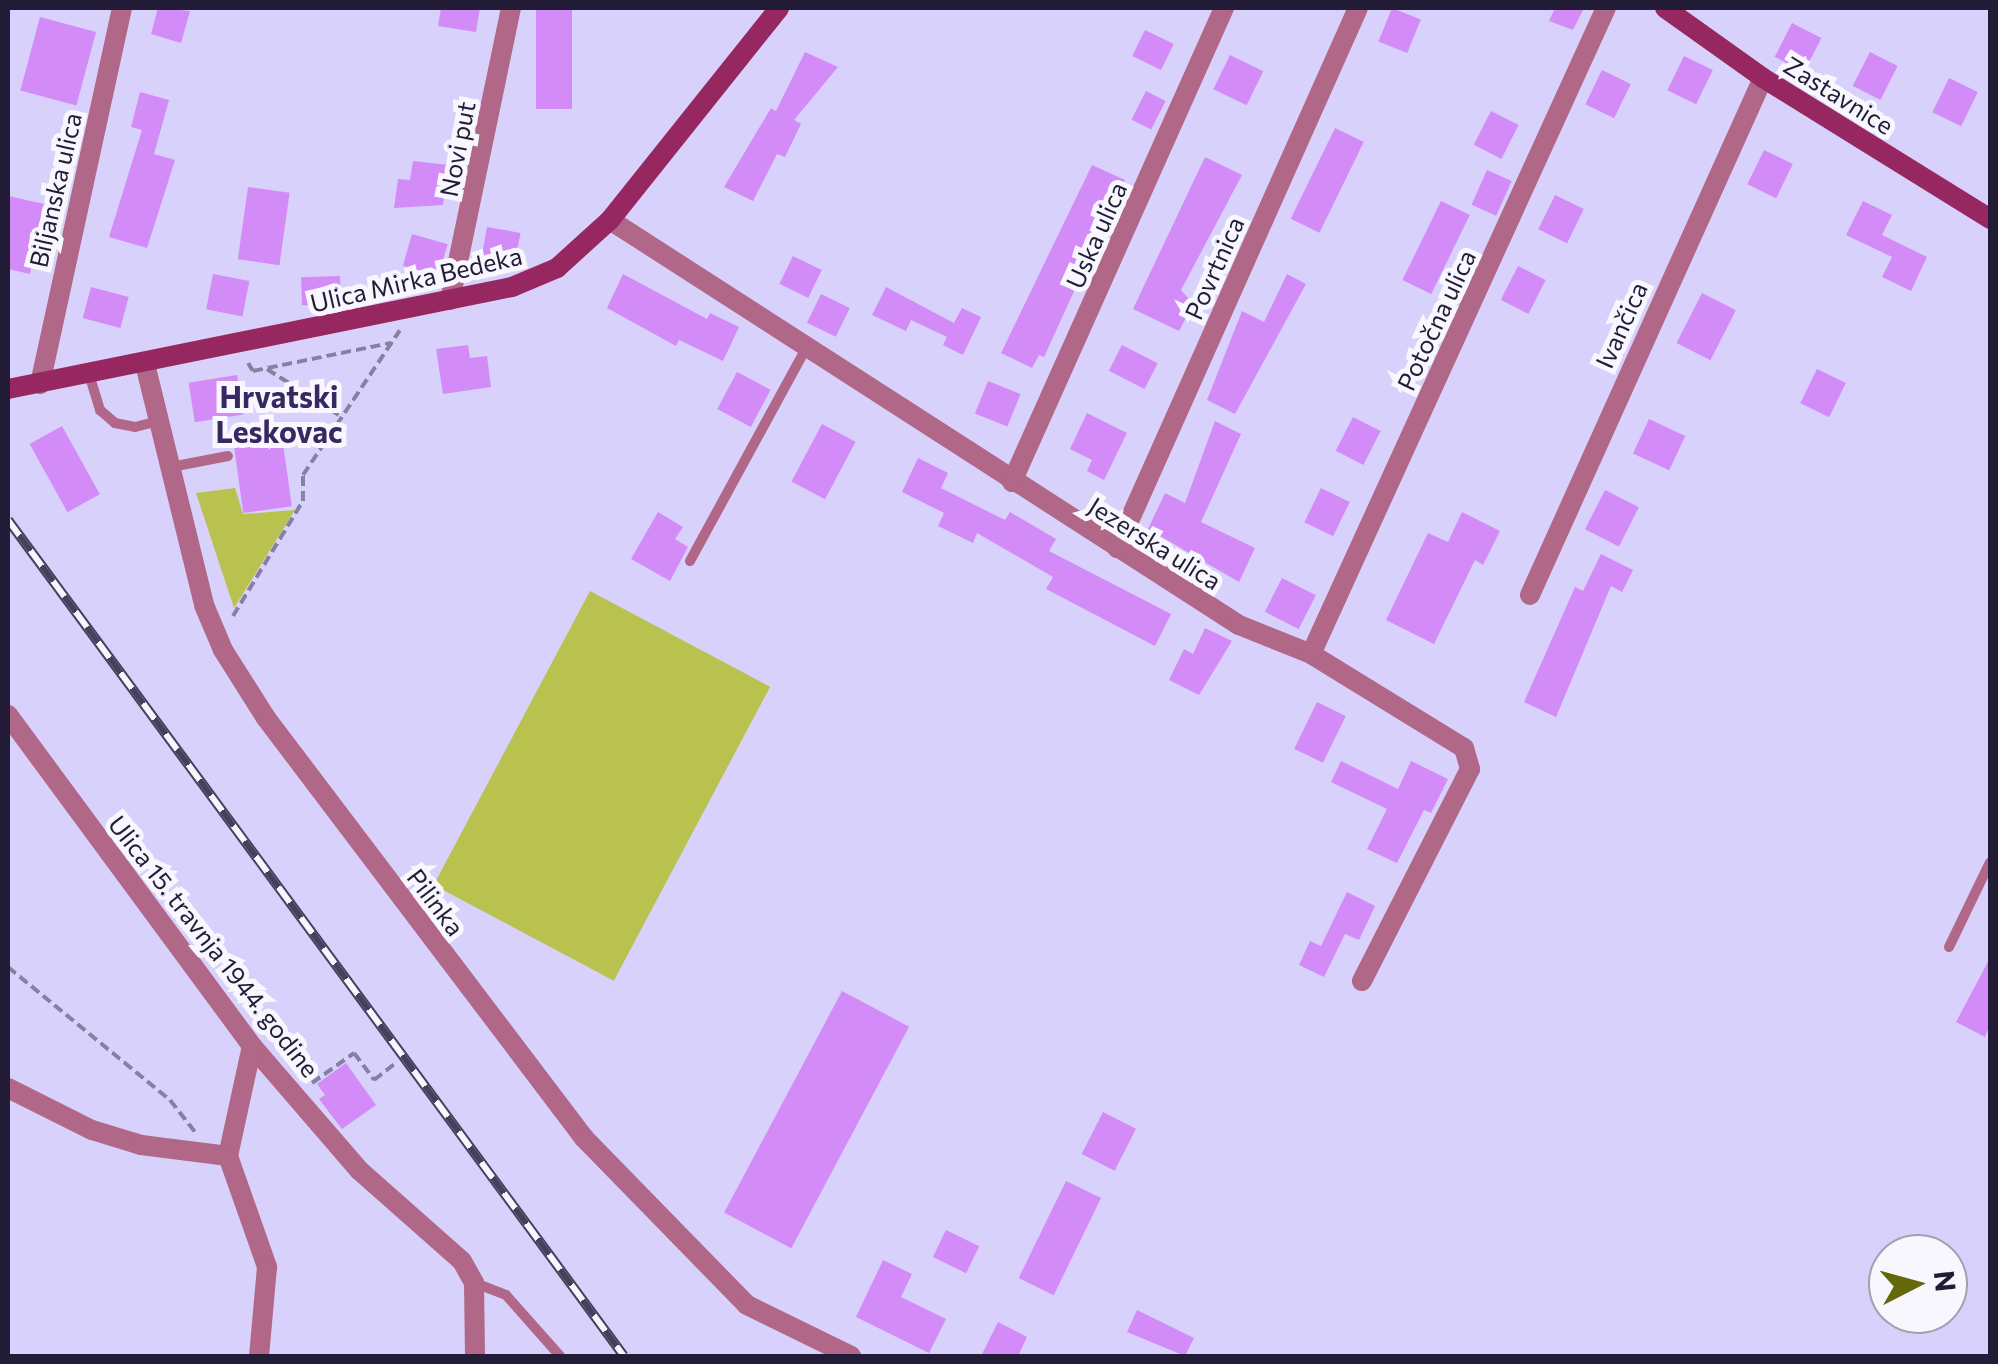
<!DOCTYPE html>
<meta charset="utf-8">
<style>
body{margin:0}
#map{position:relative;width:1998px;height:1364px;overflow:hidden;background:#d8d1fb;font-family:Commissioner,sans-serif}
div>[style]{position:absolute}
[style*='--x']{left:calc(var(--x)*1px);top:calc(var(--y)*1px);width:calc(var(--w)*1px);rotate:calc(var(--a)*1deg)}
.green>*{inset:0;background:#b9c24e;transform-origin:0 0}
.building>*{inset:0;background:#d38bf8;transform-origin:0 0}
.path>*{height:4px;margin-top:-2px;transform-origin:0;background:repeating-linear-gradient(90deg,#8780a3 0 10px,transparent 0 15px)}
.service>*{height:10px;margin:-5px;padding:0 5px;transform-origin:5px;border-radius:5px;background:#b16787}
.minor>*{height:20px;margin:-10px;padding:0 10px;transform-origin:10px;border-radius:10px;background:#b16787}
.secondary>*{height:20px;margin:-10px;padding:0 10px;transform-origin:10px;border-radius:10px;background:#962761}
.rail>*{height:10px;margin-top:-5px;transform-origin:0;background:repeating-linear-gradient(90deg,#f8f7fe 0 19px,#46405d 0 38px);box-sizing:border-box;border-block:2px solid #46405d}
span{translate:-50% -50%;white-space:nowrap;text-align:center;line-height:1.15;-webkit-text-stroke:10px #f8f7fe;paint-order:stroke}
.street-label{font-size:25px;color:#221c36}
.quarter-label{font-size:30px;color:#382862;font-weight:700}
.frame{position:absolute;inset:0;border:10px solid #221c36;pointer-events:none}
.north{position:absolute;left:1868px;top:1234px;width:100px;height:100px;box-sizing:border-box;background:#f8f7fe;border:2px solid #a29fae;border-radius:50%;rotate:84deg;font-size:28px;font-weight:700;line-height:40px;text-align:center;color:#221c36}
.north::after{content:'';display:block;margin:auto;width:35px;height:45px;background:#636808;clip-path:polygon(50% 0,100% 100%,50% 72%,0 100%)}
</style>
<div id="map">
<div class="green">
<i style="clip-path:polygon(235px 488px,243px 514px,295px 510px,234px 608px,196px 493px)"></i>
<i style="left:590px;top:591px;width:204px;height:333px;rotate:28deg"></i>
</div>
<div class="building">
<i style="clip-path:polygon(158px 8px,190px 11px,181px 43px,151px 34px)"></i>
<i style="clip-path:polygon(441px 8px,480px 8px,476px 32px,438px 26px)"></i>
<i style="left:536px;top:8px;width:36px;height:101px"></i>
<i style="left:1392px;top:8px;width:31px;height:36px;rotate:22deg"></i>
<i style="clip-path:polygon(1555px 8px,1584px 8px,1573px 30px,1549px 21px)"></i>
<i style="left:40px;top:17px;width:58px;height:76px;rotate:15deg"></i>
<i style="left:1792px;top:23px;width:33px;height:38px;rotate:27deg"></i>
<i style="left:1145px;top:30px;width:32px;height:29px;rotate:26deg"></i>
<i style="clip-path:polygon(805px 52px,838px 67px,794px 120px,801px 124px,785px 157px,777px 154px,753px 201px,724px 187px,771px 108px,776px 111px)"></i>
<i style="left:1870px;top:52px;width:31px;height:38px;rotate:27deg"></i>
<i style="left:1230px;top:55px;width:37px;height:38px;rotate:26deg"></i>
<i style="left:1684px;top:56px;width:32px;height:38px;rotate:26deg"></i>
<i style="left:1602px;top:70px;width:32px;height:38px;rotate:26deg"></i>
<i style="left:1949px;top:78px;width:32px;height:38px;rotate:26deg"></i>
<i style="left:1146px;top:91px;width:22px;height:32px;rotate:27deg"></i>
<i style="clip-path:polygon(140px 92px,169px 100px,154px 154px,175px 160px,147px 248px,109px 237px,142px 130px,131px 127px)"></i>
<i style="left:1491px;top:111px;width:31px;height:38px;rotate:27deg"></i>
<i style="left:1335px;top:128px;width:32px;height:101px;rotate:26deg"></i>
<i style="left:1764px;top:150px;width:32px;height:38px;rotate:26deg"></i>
<i style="clip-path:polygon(1205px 157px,1242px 175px,1181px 290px,1193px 304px,1179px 331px,1133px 309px)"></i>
<i style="clip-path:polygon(413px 161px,448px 165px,443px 205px,394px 208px,398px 179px,410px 180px)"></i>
<i style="clip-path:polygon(1092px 165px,1125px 180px,1044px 357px,1039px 355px,1032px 368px,1001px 353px)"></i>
<i style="left:1487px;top:170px;width:27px;height:38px;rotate:24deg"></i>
<i style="left:248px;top:187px;width:42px;height:73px;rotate:8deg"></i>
<i style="left:1555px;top:195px;width:32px;height:38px;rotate:26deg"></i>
<i style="clip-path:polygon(8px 196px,44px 204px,30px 274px,8px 269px)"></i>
<i style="left:1441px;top:201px;width:32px;height:88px;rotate:26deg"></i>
<i style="clip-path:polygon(1863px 201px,1892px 215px,1882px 235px,1927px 257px,1911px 291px,1882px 277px,1892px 257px,1846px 235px)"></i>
<i style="left:487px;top:227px;width:34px;height:39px;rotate:10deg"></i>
<i style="left:412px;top:234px;width:37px;height:33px;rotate:16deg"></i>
<i style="left:793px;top:256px;width:32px;height:31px;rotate:26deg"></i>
<i style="left:1518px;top:266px;width:31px;height:38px;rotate:27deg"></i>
<i style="left:213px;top:274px;width:37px;height:36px;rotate:11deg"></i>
<i style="clip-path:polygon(623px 274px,707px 319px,710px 313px,739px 327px,723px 361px,679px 340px,676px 346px,607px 308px)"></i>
<i style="clip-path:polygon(1287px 274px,1306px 284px,1235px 414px,1207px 400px,1242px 311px,1264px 322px)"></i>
<i style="left:340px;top:276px;width:28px;height:39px;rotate:88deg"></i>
<i style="left:91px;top:287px;width:39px;height:32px;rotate:15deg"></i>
<i style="clip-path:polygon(886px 287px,954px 323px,962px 308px,981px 317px,963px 355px,943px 345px,947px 337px,911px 320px,906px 331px,872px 315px)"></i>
<i style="left:1702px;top:293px;width:38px;height:56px;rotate:27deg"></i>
<i style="left:821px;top:294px;width:32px;height:32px;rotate:26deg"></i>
<i style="clip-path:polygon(468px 345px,470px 358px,487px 356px,491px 387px,443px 394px,436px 349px)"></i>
<i style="left:1122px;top:345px;width:40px;height:29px;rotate:27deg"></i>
<i style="left:1817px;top:369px;width:32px;height:38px;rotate:26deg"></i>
<i style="left:737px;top:372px;width:38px;height:42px;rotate:28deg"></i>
<i style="left:237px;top:375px;width:40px;height:49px;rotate:81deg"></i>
<i style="left:988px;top:381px;width:35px;height:35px;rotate:22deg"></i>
<i style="clip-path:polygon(1087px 413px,1127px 433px,1104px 480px,1087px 471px,1092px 460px,1070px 449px)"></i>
<i style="left:1353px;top:417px;width:31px;height:38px;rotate:27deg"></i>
<i style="left:1649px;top:419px;width:40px;height:38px;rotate:25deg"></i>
<i style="clip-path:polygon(1215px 421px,1241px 434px,1201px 522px,1255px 548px,1239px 582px,1148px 529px,1165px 493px,1185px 503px)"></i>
<i style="left:822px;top:424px;width:38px;height:65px;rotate:28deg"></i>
<i style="left:62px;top:426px;width:78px;height:37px;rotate:61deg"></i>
<i style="left:281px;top:429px;width:78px;height:49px;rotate:82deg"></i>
<i style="clip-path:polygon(918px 458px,948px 473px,941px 488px,1005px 520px,1010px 512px,1056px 539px,1049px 551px,1171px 614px,1155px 646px,1046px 589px,1053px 577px,977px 533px,973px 543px,938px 526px,944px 513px,902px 492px)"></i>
<i style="left:1321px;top:488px;width:32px;height:38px;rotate:26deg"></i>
<i style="left:1605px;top:490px;width:38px;height:44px;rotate:27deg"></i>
<i style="clip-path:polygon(658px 512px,683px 527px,675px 539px,688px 547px,670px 581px,631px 559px)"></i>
<i style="clip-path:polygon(1462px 512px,1500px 531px,1483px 565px,1475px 560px,1434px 644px,1386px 620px,1428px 533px,1448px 542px)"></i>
<i style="clip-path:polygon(1601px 554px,1633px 570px,1622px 592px,1611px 586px,1556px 717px,1524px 702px,1575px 587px,1583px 591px)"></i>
<i style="left:1282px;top:578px;width:38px;height:38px;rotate:27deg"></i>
<i style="clip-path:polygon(1205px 628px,1232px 641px,1199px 695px,1169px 680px,1184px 649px,1193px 654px)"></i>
<i style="left:1317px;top:702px;width:32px;height:52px;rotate:26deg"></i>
<i style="clip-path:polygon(1341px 761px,1398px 789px,1411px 761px,1448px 779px,1431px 813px,1424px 810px,1397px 863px,1367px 849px,1387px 809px,1331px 782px)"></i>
<i style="clip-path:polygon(1347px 892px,1375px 906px,1359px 940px,1345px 934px,1324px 977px,1299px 965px,1310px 941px,1321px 946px)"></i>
<i style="clip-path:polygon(1990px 958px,1990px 1024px,1985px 1037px,1956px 1022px)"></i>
<i style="left:842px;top:991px;width:76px;height:251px;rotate:28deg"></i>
<i style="clip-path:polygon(346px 1063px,376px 1105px,342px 1129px,319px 1099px,325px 1095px,317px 1084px)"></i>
<i style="left:1103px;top:1112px;width:37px;height:47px;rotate:27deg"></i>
<i style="left:1066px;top:1181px;width:39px;height:108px;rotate:26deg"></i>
<i style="left:946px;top:1230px;width:37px;height:30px;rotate:26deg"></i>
<i style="clip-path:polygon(883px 1260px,912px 1274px,901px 1297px,946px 1319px,929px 1353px,856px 1317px)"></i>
<i style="clip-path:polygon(1137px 1310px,1194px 1338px,1185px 1356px,1127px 1332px)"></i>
<i style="clip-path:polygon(998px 1322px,1027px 1337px,1018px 1356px,981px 1356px)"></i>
</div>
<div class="path">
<i style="--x:248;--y:363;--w:9;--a:58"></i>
<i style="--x:253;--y:371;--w:141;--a:-11.5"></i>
<i style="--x:267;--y:369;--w:89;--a:32.6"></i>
<i style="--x:233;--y:616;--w:135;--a:-58.7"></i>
<i style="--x:303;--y:501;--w:26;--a:-90"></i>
<i style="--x:303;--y:475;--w:174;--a:-56.2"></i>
<i style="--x:8;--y:967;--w:210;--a:39.4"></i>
<i style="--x:170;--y:1100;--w:41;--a:52"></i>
<i style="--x:312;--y:1083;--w:52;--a:-35.5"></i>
<i style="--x:354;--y:1053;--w:34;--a:53"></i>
<i style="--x:374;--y:1080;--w:29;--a:-38"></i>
</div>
<div class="service">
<i style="--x:89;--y:374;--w:38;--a:73"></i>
<i style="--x:100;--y:410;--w:20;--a:41"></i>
<i style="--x:115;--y:423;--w:20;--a:11"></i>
<i style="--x:135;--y:427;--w:25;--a:-14"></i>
<i style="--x:171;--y:467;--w:58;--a:-10.9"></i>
<i style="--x:690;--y:561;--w:240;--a:-61.4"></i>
<i style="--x:1949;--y:947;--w:94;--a:-64.2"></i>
<i style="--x:475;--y:1283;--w:33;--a:21"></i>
<i style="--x:506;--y:1295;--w:81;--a:48.5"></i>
</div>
<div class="minor">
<i style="--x:610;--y:220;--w:748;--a:32.78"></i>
<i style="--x:1239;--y:625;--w:78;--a:21.9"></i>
<i style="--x:1311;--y:654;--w:180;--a:31.6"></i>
<i style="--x:1464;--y:748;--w:22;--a:74"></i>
<i style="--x:1470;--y:769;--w:238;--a:117"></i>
<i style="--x:450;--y:300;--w:298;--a:-78.2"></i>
<i style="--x:145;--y:364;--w:248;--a:76.2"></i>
<i style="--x:204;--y:605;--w:49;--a:67.1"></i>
<i style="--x:223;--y:650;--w:80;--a:57.7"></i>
<i style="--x:266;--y:718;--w:527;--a:52.87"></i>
<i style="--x:584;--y:1138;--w:233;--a:45.7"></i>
<i style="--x:747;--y:1305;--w:116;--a:26.1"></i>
<i style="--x:40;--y:384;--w:385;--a:-77.7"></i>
<i style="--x:1012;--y:482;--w:519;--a:-65.9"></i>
<i style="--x:1117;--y:548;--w:591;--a:-65.95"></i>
<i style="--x:1530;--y:595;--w:567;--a:-65.74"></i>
<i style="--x:1311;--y:654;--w:710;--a:-65.46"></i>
<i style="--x:8;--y:715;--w:411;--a:53.6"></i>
<i style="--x:252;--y:1046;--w:164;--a:49.2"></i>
<i style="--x:359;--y:1170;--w:137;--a:41.5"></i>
<i style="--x:462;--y:1261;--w:25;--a:61"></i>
<i style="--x:474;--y:1283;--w:73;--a:89.2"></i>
<i style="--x:252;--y:1046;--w:113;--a:102.3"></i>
<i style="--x:228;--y:1156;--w:118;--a:70.6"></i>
<i style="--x:267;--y:1267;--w:89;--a:95.1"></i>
<i style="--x:8;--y:1088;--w:94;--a:26.6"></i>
<i style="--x:92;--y:1130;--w:51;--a:17"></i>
<i style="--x:141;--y:1145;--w:88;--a:7.2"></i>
</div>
<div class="secondary">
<i style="--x:1665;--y:8;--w:120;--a:35.5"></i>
<i style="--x:1763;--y:78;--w:267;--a:31.8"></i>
<i style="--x:8;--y:389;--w:514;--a:-11.44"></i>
<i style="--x:512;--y:287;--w:49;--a:-22.9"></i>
<i style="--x:557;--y:268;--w:72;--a:-42.2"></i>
<i style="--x:610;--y:220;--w:271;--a:-51.4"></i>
</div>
<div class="rail">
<i style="--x:8;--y:520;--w:1038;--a:53.62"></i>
</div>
<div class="street-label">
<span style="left:1839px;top:95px;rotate:32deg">Zastavnice</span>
<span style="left:457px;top:149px;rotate:-79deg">Novi put</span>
<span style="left:55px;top:190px;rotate:-77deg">Biljanska ulica</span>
<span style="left:1096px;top:235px;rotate:-66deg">Uska ulica</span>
<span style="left:1214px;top:268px;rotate:-66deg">Povrtnica</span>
<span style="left:416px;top:279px;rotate:-13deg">Ulica Mirka Bedeka</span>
<span style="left:1436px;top:320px;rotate:-65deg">Potočna ulica</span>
<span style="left:1621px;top:325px;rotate:-66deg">Ivančica</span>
<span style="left:1155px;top:543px;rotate:32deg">Jezerska ulica</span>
<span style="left:436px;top:902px;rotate:53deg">Pilinka</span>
<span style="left:214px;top:946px;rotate:52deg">Ulica 15. travnja 1944. godine</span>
</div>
<div class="quarter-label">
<span style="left:279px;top:413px">Hrvatski<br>Leskovac</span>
</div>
<div class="frame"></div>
<div class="north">N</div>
</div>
